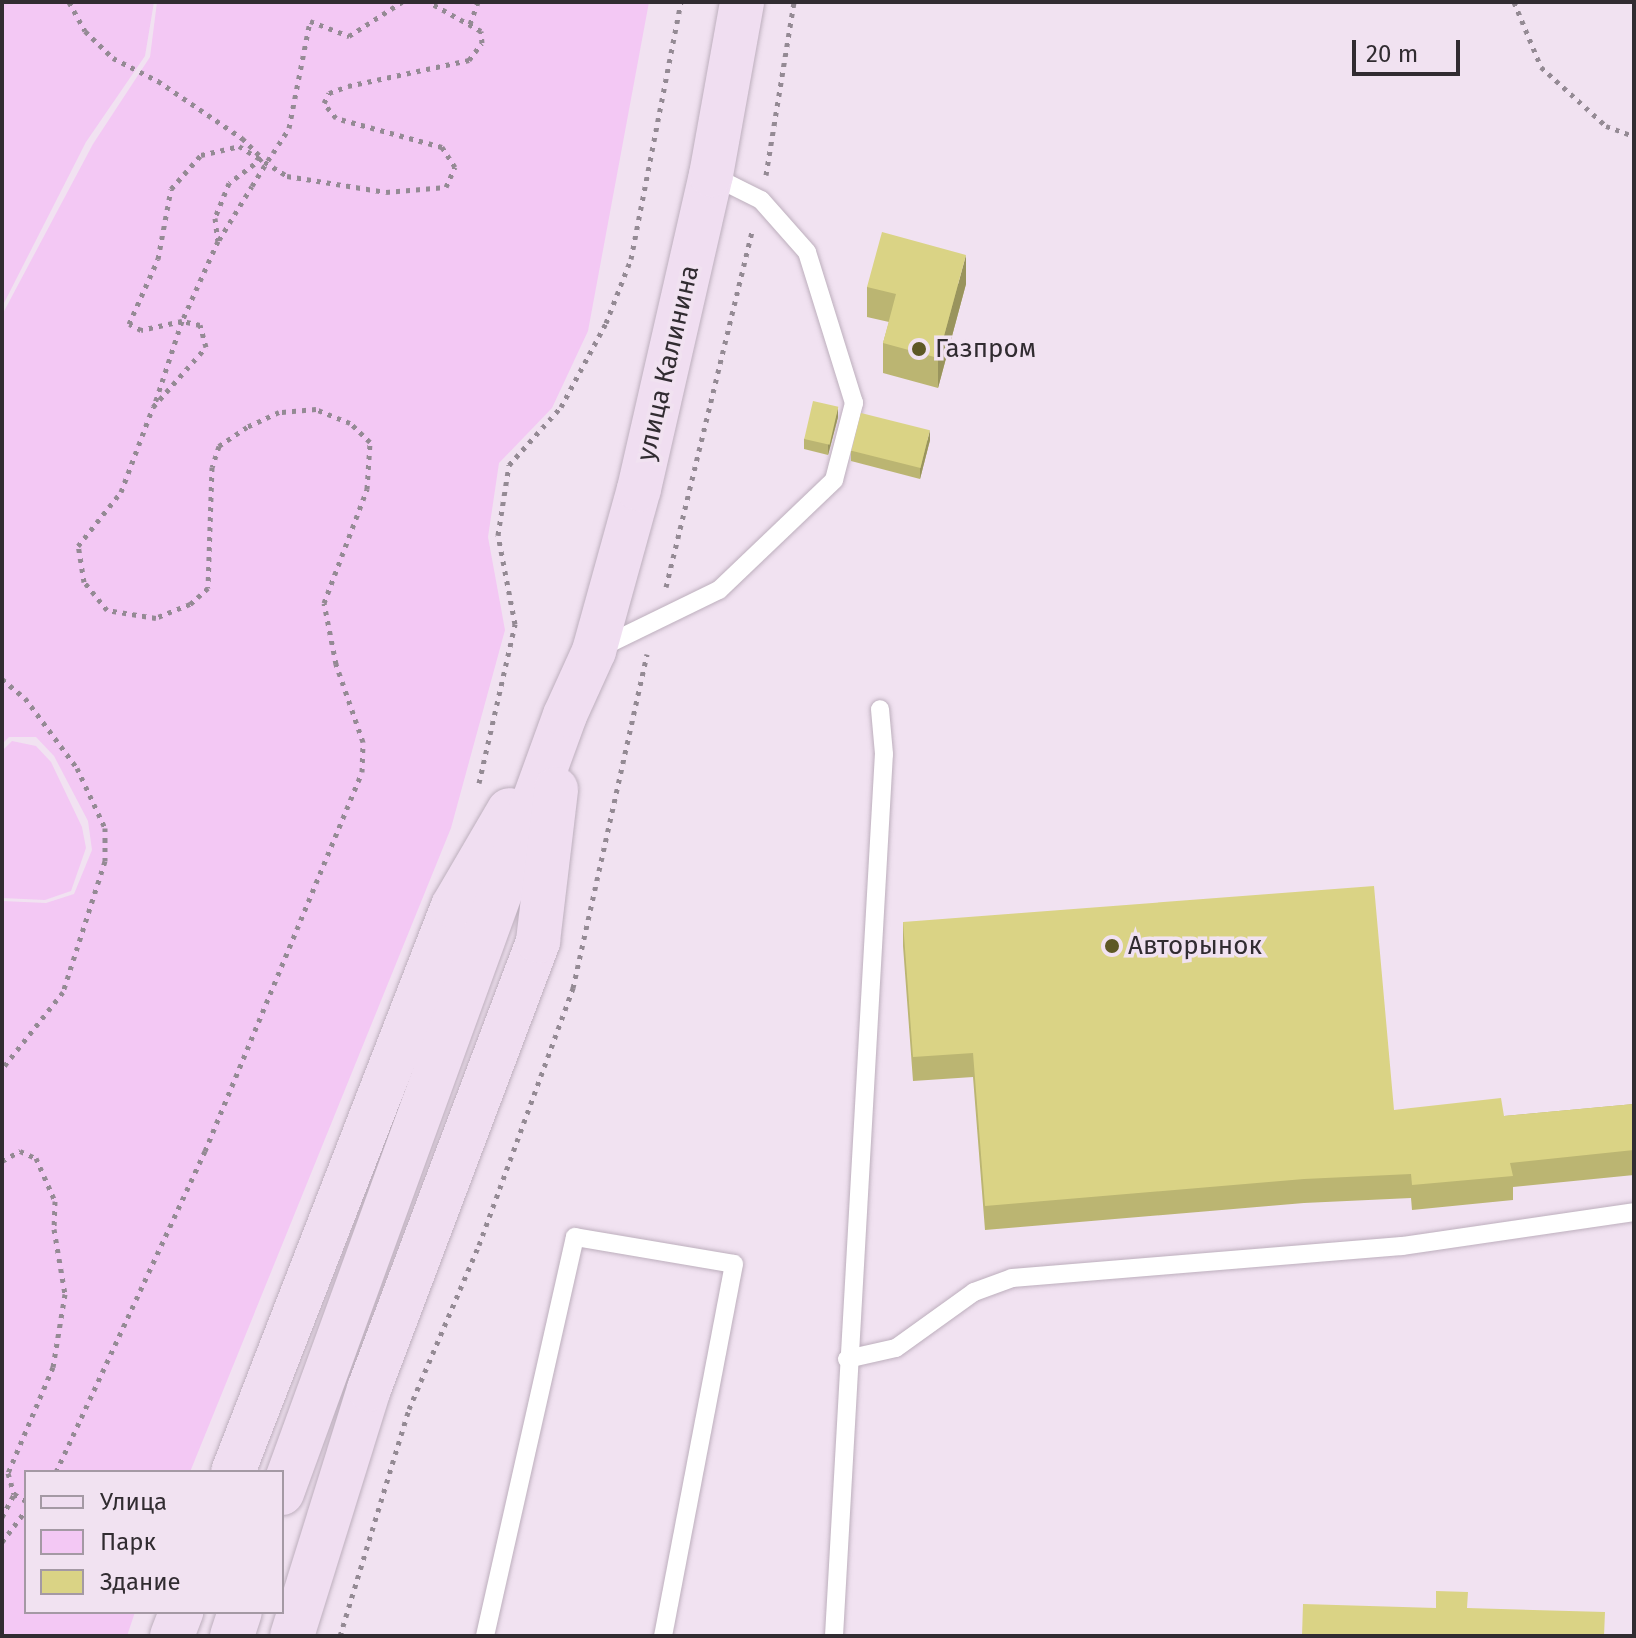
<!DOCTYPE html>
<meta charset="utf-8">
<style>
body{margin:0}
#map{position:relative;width:1636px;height:1638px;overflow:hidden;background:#f1e2f1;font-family:"Fira Sans",sans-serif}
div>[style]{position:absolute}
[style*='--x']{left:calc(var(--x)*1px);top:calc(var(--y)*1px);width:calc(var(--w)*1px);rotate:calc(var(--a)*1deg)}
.green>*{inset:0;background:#f3c8f4}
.path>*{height:5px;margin-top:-2.5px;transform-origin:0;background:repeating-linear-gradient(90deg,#948a94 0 4px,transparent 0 10px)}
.roads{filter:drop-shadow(0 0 2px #bdafbd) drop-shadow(0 0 2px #bdafbd)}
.lane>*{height:18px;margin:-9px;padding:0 9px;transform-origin:9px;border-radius:9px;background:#fff}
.secondary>*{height:44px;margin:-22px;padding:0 22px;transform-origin:22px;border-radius:22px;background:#f0def1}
.path-bridge>*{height:5px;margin-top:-2.5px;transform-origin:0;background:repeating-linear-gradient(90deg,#948a94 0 4px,transparent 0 10px)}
.wall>*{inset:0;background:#bbb572}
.shaded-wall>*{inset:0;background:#99945d}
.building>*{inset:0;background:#dad385;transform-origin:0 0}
.dots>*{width:22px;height:22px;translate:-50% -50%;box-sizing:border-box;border:4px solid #f1e2f1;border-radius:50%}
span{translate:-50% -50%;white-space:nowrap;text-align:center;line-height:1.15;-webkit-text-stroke:7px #f1e2f1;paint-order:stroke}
.poi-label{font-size:26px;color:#312c31}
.left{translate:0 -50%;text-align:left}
.street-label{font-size:26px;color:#312c31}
.frame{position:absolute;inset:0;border:4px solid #312c31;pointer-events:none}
.legend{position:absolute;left:24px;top:1470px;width:260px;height:144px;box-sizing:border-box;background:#f1e2f1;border:2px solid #a499a4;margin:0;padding:10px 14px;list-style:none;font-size:24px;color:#312c31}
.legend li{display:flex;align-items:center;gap:16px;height:40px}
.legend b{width:40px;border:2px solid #a499a4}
.scale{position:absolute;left:1352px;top:40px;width:108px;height:36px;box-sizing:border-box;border:4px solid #312c31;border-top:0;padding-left:10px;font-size:24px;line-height:28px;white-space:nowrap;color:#312c31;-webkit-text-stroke:6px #f1e2f1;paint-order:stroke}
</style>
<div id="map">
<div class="green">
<i style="clip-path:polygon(2px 2px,154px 2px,145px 56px,86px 142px,2px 307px)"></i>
<i style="clip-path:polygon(157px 2px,649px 2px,588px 331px,552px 408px,499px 463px,488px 537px,505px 630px,451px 828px,190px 1472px,26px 1472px,26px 1612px,135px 1612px,127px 1636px,2px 1636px,2px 901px,46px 903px,74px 894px,92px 850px,88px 821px,54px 756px,36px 737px,9px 737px,2px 744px,2px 315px,93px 144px,150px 57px)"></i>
<i style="clip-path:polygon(12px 741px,36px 746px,51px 762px,82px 827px,86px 848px,71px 891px,45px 900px,2px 898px,2px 751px)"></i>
</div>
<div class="path">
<i style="--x:69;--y:2;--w:33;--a:61"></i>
<i style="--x:85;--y:31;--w:39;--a:44"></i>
<i style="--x:113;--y:58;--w:51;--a:27.1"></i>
<i style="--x:158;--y:81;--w:102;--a:34.2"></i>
<i style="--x:242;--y:138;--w:28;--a:45"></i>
<i style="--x:262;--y:158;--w:41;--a:142.9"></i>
<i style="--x:229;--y:183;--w:38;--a:112"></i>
<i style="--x:215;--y:218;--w:23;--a:83"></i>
<i style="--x:218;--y:241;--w:88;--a:114.2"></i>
<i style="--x:182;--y:321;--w:86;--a:108.2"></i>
<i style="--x:1514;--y:2;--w:70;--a:67.4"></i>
<i style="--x:1541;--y:67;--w:88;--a:42.2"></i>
<i style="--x:1606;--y:126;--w:30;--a:20"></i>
<i style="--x:470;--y:24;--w:23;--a:-70"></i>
<i style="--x:273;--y:153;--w:30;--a:-57"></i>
<i style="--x:289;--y:128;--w:109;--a:-78.9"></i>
<i style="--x:310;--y:21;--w:42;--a:21"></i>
<i style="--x:349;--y:36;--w:63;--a:-32.7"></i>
<i style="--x:766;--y:175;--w:175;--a:-80.8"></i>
<i style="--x:219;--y:240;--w:63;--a:-58.6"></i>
<i style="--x:666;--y:587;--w:366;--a:-76.4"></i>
<i style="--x:2;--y:679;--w:30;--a:40"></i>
<i style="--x:25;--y:698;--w:87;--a:53.4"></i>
<i style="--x:77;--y:768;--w:66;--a:65"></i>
<i style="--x:105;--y:828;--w:33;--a:90"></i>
<i style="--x:105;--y:861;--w:138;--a:107.8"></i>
<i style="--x:63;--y:992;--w:98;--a:128.4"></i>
<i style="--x:479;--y:783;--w:163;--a:-77.2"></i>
<i style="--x:515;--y:624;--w:91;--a:-100.8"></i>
<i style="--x:498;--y:535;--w:71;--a:-81.1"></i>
<i style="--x:509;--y:465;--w:78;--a:-48.1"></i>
<i style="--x:561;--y:407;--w:95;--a:-61.8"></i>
<i style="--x:606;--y:323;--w:69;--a:-68.7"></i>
<i style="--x:631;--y:259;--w:262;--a:-79"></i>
<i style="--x:2;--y:1161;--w:21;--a:-29"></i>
<i style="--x:20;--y:1151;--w:17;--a:24"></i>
<i style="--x:36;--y:1158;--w:47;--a:66.2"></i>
<i style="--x:55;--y:1201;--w:28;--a:92"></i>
<i style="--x:54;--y:1229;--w:66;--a:80.4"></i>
<i style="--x:65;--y:1294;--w:74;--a:99.3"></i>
<i style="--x:53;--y:1367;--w:115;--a:113"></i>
<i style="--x:8;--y:1473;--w:22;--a:74"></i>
<i style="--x:14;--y:1494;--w:14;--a:30"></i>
<i style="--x:56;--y:1472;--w:354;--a:-65.1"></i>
<i style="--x:205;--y:1151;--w:410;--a:-67.5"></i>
<i style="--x:362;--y:772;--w:30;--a:-88"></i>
<i style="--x:363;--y:742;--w:83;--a:-109.1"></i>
<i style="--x:336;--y:664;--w:62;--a:-101.1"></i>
<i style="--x:324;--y:603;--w:122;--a:-69.3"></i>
<i style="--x:367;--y:489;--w:47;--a:-86.3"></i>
<i style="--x:370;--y:442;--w:28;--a:-136"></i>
<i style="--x:350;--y:423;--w:37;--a:-158"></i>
<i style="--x:316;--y:409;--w:37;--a:175"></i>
<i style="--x:279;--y:412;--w:35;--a:155"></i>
<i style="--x:247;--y:427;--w:34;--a:146"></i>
<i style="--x:219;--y:446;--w:22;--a:108"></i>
<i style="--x:212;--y:467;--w:121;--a:91.9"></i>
<i style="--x:208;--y:588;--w:24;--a:138"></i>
<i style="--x:190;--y:604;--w:37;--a:158"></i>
<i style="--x:156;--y:618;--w:50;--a:-170.7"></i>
<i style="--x:107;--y:610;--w:36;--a:-129"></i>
<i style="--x:84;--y:582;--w:36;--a:-99"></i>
<i style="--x:78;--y:546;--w:69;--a:-51.5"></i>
<i style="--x:121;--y:492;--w:91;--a:-69.4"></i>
<i style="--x:153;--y:407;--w:80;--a:-48.5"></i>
<i style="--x:206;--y:347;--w:23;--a:-105"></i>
<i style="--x:200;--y:325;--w:18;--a:-167"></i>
<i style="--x:182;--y:321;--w:42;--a:167.6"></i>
<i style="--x:141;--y:330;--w:13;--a:-153"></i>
<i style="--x:129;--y:324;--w:71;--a:-66"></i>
<i style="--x:158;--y:259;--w:71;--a:-79.5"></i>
<i style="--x:171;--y:189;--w:45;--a:-48.6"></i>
<i style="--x:201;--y:155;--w:39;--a:-13"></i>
<i style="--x:239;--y:146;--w:57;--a:32"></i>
<i style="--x:287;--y:176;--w:100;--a:9.2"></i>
<i style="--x:386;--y:192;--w:60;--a:-4.8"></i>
<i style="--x:446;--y:187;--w:22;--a:-66"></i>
<i style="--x:455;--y:167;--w:24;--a:-123"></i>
<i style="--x:442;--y:147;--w:110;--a:-164.7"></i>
<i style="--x:336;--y:118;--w:19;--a:-129"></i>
<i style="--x:324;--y:103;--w:11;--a:-63"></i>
<i style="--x:329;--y:93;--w:20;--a:-20"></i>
<i style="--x:348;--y:86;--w:124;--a:-12.1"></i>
<i style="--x:469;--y:60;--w:21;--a:-53"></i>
<i style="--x:482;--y:43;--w:12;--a:-95"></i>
<i style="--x:481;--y:31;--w:60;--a:-150.9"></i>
<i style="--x:2;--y:1517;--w:26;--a:-62"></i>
<i style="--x:2;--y:1542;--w:40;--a:-53"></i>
<i style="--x:340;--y:1636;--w:237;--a:-73.1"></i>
<i style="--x:409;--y:1409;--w:178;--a:-66.9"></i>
<i style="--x:479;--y:1245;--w:274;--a:-69.9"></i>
<i style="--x:573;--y:988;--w:342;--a:-77.5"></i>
</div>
<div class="roads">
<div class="lane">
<i style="--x:600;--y:648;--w:132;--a:-26"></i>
<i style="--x:719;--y:590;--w:159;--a:-43.7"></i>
<i style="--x:834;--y:480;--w:80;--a:-75.4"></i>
<i style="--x:854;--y:403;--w:158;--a:-107.3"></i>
<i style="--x:807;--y:252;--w:69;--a:-131.5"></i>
<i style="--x:761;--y:200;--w:56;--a:-153.4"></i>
<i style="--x:847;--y:1359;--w:50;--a:-12.7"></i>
<i style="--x:896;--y:1348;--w:96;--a:-35.7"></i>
<i style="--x:974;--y:1292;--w:40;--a:-20.2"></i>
<i style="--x:1012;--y:1278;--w:391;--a:-4.7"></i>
<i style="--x:1402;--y:1246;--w:234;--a:-8.3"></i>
<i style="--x:485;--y:1636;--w:409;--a:-77.3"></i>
<i style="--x:575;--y:1237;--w:161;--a:9.6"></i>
<i style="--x:734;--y:1264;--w:379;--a:100.8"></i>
<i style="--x:834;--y:1636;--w:883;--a:-86.76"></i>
<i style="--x:884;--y:754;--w:45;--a:-95.1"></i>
</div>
<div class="secondary">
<i style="--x:233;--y:1472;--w:607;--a:-68.76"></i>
<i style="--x:453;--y:906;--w:111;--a:-59.7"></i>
<i style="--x:282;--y:1493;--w:828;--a:-70.01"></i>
<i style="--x:565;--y:715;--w:70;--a:-65.6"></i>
<i style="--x:594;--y:651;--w:168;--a:-74.5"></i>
<i style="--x:639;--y:489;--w:322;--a:-77.1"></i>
<i style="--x:711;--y:175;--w:176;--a:-79.8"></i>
<i style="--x:172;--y:1636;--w:26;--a:-69"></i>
<i style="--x:232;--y:1636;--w:25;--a:-72"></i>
<i style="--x:292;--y:1636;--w:259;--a:-72.7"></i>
<i style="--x:369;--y:1389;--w:479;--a:-69.3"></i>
<i style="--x:538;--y:941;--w:153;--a:-83.2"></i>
</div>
</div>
<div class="path-bridge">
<i style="--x:252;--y:186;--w:39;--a:-58"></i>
</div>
<div class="wall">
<i style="clip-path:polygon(966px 284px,938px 388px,883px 373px,883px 343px,889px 322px,867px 317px,867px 287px)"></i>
<i style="clip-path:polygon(838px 417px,828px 455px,804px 449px,804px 439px)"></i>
<i style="clip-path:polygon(930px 440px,920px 479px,851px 461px,851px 451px)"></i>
<i style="clip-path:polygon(903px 922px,1394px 1110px,1504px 1116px,1634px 1104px,1634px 1175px,1513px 1187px,1513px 1200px,1412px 1210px,1411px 1198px,1304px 1203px,985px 1230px,973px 1077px,913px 1081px,903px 946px)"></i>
</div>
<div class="shaded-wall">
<i style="clip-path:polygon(966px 255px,966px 284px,938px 388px,938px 358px)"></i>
<i style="clip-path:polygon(838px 407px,838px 417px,828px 455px,828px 445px)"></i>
<i style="clip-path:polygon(930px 430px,930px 440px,920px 479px,920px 469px)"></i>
</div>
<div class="building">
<i style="clip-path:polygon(882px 232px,966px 255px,938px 358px,883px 343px,896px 294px,867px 287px)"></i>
<i style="left:813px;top:401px;width:26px;height:39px;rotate:13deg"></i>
<i style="left:861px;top:413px;width:71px;height:39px;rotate:14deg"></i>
<i style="clip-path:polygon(1374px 886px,1394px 1110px,1501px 1098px,1504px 1116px,1634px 1104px,1634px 1150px,1510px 1163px,1513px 1176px,1412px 1185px,1411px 1174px,1304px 1179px,985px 1206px,973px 1053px,913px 1057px,903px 922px)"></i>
<i style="clip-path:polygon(1436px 1591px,1468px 1592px,1467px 1608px,1605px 1612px,1604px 1636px,1302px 1636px,1303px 1604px,1436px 1608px)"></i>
</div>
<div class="dots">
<i style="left:919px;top:349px;background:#5d5825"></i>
<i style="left:1112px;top:946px;background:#5d5825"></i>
</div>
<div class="poi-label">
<span class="left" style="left:935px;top:349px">Газпром</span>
<span class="left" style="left:1128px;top:946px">Авторынок</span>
</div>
<div class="street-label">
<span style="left:668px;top:363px;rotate:-77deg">улица Калинина</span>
</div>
<div class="frame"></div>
<ul class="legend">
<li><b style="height:10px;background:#f0def1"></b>Улица</li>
<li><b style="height:22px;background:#f3c8f4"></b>Парк</li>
<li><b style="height:22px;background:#dad385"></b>Здание</li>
</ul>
<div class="scale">20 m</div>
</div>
